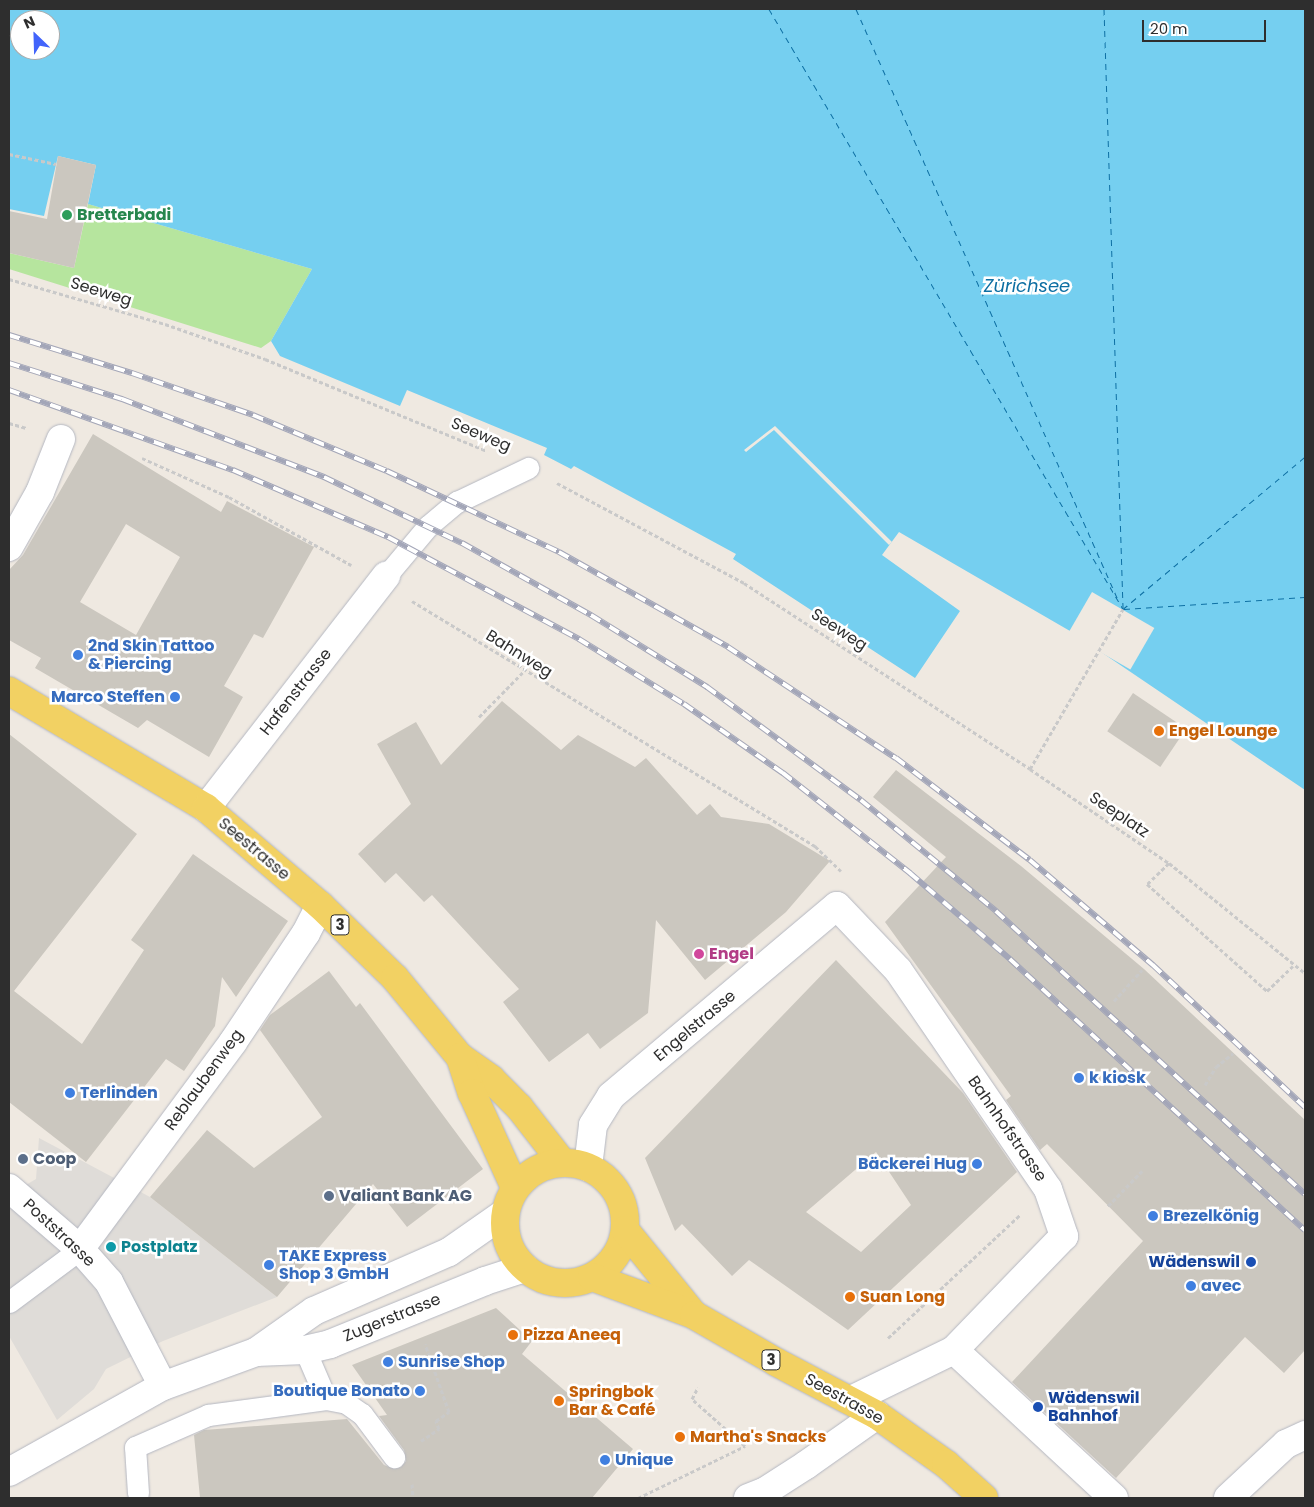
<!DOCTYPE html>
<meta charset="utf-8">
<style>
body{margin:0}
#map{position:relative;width:1314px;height:1507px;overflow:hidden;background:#efe9e1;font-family:Poppins,sans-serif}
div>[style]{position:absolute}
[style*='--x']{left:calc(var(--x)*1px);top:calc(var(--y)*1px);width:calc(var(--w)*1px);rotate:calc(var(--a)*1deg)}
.green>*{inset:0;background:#b6e59e}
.plaza>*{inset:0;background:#dfdcd8}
.water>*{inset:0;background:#75cff0}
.pier>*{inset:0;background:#efe9e1;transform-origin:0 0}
.ferry>*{height:1px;margin-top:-0.5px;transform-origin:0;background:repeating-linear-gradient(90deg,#0d6fa3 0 6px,transparent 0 11px)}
.building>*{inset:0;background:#cbc7bf;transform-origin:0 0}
.path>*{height:3px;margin-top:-1.5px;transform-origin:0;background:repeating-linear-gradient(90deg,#c9c9c9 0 4px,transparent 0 6.5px)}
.roads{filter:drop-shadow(0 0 1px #b4b7c1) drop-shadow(0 0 1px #b4b7c1)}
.service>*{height:21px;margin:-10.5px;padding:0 10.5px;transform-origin:10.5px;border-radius:10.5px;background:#fff}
.minor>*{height:28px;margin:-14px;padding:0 14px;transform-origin:14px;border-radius:14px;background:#fff}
.secondary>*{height:28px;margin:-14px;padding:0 14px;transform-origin:14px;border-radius:14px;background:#fff}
.primary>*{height:28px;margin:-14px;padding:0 14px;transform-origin:14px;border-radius:14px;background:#f2d163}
.primary>.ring{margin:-14px;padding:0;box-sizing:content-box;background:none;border:28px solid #f2d163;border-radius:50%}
.rail>*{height:5.5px;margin-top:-2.75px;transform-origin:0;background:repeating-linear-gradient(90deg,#fff 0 11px,#a3a6b8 0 22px);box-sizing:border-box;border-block:1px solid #a3a6b8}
.dots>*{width:14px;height:14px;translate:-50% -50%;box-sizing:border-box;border:2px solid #fff;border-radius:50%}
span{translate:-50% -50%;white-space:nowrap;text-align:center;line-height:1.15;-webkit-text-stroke:5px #fff;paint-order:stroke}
.shield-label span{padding:1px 4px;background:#fff;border:1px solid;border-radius:4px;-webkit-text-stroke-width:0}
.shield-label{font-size:15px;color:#2e2e2e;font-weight:700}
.leisure-label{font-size:16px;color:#27864d;font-weight:700}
.left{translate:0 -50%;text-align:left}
.street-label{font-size:16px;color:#2e2e2e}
.shop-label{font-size:16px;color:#366cbe;font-weight:700}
.right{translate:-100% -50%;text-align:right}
.food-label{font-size:16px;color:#c56008;font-weight:700}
.hotel-label{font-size:16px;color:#b23c85;font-weight:700}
.service-label{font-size:16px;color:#4e5e75;font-weight:700}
.culture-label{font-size:16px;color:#0d838f;font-weight:700}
.transit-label{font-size:16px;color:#164399;font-weight:700}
.water-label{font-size:18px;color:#0d6fa3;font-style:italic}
.frame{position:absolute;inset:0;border:10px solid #2e2e2e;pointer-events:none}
.north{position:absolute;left:10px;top:10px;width:50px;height:50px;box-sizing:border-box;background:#fff;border:1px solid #ababab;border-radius:50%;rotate:336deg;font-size:14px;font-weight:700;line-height:20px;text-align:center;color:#2e2e2e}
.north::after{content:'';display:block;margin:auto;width:18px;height:22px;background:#4264fb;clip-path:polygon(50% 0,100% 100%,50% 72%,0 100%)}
.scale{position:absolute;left:1142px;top:20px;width:124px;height:22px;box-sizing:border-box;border:2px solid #2e2e2e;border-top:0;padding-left:6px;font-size:15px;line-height:18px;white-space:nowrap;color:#2e2e2e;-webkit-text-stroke:4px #fff;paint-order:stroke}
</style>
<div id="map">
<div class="green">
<i style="clip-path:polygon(88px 204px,312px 269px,271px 341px,261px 348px,9px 269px,9px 253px,74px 268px)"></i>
</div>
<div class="plaza">
<i style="clip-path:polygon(39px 1138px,150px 1197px,277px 1297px,163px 1341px,106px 1369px,94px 1389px,57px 1420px,9px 1336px,9px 1195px,36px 1179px)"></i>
</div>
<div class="water">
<i style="clip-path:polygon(evenodd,9px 9px,1305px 9px,1305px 790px,1070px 631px,899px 532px,882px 555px,960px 611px,915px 678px,733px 559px,736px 554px,574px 466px,571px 469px,544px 455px,547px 448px,407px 390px,400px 406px,280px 356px,271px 341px,312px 269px,88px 204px,96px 165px,58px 156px,44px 216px,9px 209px,9px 9px,20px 20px,50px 20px,50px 50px,20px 50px,20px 20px)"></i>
</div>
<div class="pier">
<i style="clip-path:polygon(775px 426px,892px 542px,889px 545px,774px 430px,746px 452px,744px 450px)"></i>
<i style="left:1092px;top:592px;width:72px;height:48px;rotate:30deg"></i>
</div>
<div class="ferry">
<i style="--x:769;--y:9;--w:697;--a:59.46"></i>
<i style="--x:856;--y:9;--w:649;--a:66.08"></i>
<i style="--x:1104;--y:9;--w:599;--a:88.18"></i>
<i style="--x:1123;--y:609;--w:237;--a:-39.9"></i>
<i style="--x:1124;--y:609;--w:181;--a:-3.8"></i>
</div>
<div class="building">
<i style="clip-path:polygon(58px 156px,96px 165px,74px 268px,9px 253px,9px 211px,47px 219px)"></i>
<i style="clip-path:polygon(evenodd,93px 434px,221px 512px,227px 501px,314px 547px,263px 638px,254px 634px,224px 686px,243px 697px,209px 757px,147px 720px,138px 728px,35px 668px,41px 658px,9px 640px,9px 570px,23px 555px,93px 434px,126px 524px,180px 557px,136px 635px,80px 602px,126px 524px)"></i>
<i style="left:1133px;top:693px;width:64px;height:46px;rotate:34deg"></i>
<i style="clip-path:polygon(502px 701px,561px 750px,578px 735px,635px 767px,646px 758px,697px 815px,710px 804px,721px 817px,769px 824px,830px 861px,786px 912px,705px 980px,656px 920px,648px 1013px,600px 1049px,588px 1033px,549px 1062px,503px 1002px,519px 989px,432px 895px,424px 902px,396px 873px,385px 883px,358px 854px,411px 804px,377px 744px,416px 722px,441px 765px)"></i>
<i style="clip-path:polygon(9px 734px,137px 834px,14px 991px,82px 1044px,144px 950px,131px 940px,193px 854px,288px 921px,236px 997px,222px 977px,215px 1026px,184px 1071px,166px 1059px,86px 1162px,9px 1102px)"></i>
<i style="clip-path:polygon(896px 770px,1021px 866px,1144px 969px,1305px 1120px,1305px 1350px,1284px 1373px,1245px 1337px,1116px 1478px,1012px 1382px,1143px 1241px,1047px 1144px,1040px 1150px,1006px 1100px,1011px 1096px,885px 922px,946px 857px,873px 797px)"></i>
<i style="clip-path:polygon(evenodd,836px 960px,963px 1093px,1017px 1172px,848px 1330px,749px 1260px,732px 1276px,682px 1224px,675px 1231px,645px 1158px,836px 960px,876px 1152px,911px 1205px,861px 1252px,806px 1212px,876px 1152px)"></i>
<i style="clip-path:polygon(329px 971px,356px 1007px,360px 1003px,483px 1169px,407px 1227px,373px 1184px,277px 1297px,150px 1197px,207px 1130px,254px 1168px,322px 1117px,260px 1030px,270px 1015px)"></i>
<i style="clip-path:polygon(496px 1308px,532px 1341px,522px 1354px,633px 1449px,592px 1498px,200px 1498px,194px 1435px,204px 1430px,347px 1419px,384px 1465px,395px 1469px,401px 1467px,406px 1461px,404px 1450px,379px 1416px,387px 1415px,352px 1365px)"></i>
</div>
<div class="path">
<i style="--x:9;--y:154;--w:48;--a:12"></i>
<i style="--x:9;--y:279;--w:162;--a:16.1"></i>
<i style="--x:165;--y:324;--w:106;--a:19.3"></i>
<i style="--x:265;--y:359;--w:240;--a:22.5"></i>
<i style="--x:9;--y:423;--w:19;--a:16"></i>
<i style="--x:142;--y:458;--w:95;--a:24.1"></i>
<i style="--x:229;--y:497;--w:140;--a:29.1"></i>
<i style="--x:557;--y:483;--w:212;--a:28.1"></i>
<i style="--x:744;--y:583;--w:341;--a:33"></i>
<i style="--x:1030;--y:769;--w:168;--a:34.1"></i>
<i style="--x:1169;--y:863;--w:175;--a:39"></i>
<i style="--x:412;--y:601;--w:472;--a:31.3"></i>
<i style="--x:815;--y:846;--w:36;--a:44"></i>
<i style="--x:479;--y:717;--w:63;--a:-45.6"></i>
<i style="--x:1030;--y:769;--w:185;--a:-59.8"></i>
<i style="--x:1169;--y:863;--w:30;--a:136"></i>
<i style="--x:1147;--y:884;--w:161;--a:41.7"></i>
<i style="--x:1267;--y:991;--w:36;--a:-44"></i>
<i style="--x:1114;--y:1001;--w:42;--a:-47.9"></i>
<i style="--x:1205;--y:1085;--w:21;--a:-59"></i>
<i style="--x:1216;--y:1067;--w:22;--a:-39"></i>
<i style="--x:1108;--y:1206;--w:49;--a:-45.8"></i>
<i style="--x:888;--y:1338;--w:180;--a:-43"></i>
<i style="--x:421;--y:1441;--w:22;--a:-34"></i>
<i style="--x:439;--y:1429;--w:9;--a:-111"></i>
<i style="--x:436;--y:1421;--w:16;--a:-35"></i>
<i style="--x:449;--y:1412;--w:72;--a:-109.4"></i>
<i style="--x:412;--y:1484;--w:14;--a:86"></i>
<i style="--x:638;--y:1498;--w:119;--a:-25.9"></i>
<i style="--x:745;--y:1446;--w:71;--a:-138.4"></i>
<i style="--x:692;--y:1399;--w:13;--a:-63"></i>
</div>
<div class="roads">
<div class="service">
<i style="--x:386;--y:576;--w:65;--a:-50"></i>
<i style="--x:428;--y:526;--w:38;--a:-40"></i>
<i style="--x:457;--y:502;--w:79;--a:-25.6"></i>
<i style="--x:9;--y:1302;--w:89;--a:-36.7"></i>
<i style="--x:305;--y:1350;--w:53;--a:66.8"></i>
<i style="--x:138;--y:1493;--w:46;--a:-93.7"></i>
<i style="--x:135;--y:1447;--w:80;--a:-23.7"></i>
<i style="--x:208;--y:1415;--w:119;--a:-7.7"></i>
<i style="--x:326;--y:1399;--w:20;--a:11"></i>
<i style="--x:346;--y:1403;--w:19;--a:35"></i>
<i style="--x:362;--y:1414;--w:54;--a:53.3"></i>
</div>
<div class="minor">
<i style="--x:9;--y:547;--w:63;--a:-60.6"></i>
<i style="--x:40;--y:492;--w:57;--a:-68.4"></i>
<i style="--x:206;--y:808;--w:294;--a:-52.2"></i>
<i style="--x:588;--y:1167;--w:42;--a:-83.2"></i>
<i style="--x:593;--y:1125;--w:34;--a:-58"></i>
<i style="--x:611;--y:1096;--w:295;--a:-40.1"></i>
<i style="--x:837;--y:906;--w:88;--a:46.4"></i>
<i style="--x:898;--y:970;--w:265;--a:55.6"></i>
<i style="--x:1048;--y:1189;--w:50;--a:71.2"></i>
<i style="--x:1064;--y:1236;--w:158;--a:134"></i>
<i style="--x:954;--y:1350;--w:114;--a:154.1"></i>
<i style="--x:9;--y:1188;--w:94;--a:40.7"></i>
<i style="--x:80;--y:1249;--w:44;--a:48.7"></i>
<i style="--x:109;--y:1282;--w:117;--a:62.6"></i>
<i style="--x:80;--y:1249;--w:257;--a:-53.5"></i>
<i style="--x:233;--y:1042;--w:131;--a:-56.2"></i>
<i style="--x:306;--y:933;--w:31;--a:-63"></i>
<i style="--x:954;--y:1350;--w:218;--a:42.8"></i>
<i style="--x:748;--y:1498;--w:17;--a:-21"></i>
<i style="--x:764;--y:1492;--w:50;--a:-32.7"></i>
<i style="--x:806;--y:1465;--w:87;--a:-35.2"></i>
<i style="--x:1228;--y:1498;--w:79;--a:-43"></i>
<i style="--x:1286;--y:1444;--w:21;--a:-25"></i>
</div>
<div class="secondary">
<i style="--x:256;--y:1352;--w:71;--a:-35.3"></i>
<i style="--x:314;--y:1311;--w:147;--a:-23.6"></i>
<i style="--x:449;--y:1252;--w:68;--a:-34.9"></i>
<i style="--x:9;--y:1472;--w:176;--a:-29.2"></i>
<i style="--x:163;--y:1386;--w:99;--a:-20.1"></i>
<i style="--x:256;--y:1352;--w:49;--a:-2.3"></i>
<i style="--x:305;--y:1350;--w:26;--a:-13"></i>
<i style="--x:330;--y:1344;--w:167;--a:-22.1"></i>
<i style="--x:485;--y:1281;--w:42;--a:-18"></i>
</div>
<div class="primary">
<i style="--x:9;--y:691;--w:229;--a:30.7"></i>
<i style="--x:206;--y:808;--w:150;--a:40.4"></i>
<i style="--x:320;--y:905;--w:105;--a:44.2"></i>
<i style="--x:395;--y:978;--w:102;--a:50.6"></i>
<i style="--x:460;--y:1057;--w:38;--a:35"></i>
<i style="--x:491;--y:1079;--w:40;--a:45"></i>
<i style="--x:519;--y:1107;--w:70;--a:52"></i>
<i style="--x:460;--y:1057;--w:38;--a:72"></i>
<i style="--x:472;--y:1093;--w:104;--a:65.6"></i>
<i class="ring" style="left:505px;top:1163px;width:92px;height:92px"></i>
<i style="--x:625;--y:1230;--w:108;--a:51"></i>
<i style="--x:592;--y:1277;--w:109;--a:20.4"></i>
<i style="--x:694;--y:1315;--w:95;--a:29.8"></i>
<i style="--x:776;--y:1362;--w:114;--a:27.7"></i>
<i style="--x:877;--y:1415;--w:85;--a:35.4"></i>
<i style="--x:946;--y:1464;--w:51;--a:41.8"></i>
</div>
</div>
<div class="rail">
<i style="--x:9;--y:335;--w:129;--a:17.2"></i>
<i style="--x:132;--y:373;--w:128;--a:19.1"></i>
<i style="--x:253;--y:415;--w:145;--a:22.7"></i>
<i style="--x:387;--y:471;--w:190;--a:25.2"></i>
<i style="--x:559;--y:552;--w:194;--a:29.3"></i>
<i style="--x:728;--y:647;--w:201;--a:33.5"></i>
<i style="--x:896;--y:758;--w:168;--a:37.3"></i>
<i style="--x:1030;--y:860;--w:162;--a:40.5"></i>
<i style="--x:1153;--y:965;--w:208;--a:43.1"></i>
<i style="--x:9;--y:363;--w:119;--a:17.7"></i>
<i style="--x:122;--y:399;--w:217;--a:21.1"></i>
<i style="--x:324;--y:477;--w:153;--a:25.6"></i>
<i style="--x:462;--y:543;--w:148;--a:29.2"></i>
<i style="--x:591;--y:615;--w:137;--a:31.8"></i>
<i style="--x:707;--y:687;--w:191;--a:36.3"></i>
<i style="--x:861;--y:800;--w:175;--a:39.4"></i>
<i style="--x:996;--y:911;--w:419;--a:42.5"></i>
<i style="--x:9;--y:390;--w:238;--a:19.7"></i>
<i style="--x:233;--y:470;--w:169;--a:23.4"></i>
<i style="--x:388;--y:537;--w:217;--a:28.1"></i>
<i style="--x:579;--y:639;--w:123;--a:31.8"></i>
<i style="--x:684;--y:704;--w:121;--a:34.9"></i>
<i style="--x:783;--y:773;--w:162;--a:38.2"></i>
<i style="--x:910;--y:873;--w:132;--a:40.7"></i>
<i style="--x:1010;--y:959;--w:401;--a:42.6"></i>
</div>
<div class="dots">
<i style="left:67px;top:215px;background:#2e9e5b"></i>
<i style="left:78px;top:655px;background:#3f7fe0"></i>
<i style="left:175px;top:697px;background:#3f7fe0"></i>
<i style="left:1159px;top:731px;background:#e8710a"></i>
<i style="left:699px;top:954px;background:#d1479c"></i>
<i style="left:1079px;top:1078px;background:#3f7fe0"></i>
<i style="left:70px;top:1093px;background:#3f7fe0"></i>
<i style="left:23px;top:1159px;background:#5c6f8a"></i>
<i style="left:977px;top:1164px;background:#3f7fe0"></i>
<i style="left:329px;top:1196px;background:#5c6f8a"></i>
<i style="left:1153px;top:1216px;background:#3f7fe0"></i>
<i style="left:111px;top:1247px;background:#0f9aa8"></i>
<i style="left:1251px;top:1262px;background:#1a4fb4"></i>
<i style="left:269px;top:1265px;background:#3f7fe0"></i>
<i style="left:1191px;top:1286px;background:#3f7fe0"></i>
<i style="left:850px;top:1297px;background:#e8710a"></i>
<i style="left:513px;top:1335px;background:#e8710a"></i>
<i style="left:388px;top:1362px;background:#3f7fe0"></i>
<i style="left:420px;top:1391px;background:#3f7fe0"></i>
<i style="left:559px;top:1401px;background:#e8710a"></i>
<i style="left:1038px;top:1407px;background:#1a4fb4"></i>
<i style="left:680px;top:1437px;background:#e8710a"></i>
<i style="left:605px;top:1460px;background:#3f7fe0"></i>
</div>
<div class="shield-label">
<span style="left:340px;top:925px">3</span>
<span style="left:771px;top:1360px">3</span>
</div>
<div class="leisure-label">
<span class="left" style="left:77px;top:215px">Bretterbadi</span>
</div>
<div class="street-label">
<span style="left:101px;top:292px;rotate:17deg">Seeweg</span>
<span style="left:481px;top:435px;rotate:23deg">Seeweg</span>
<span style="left:839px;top:630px;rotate:33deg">Seeweg</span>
<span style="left:519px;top:654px;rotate:32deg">Bahnweg</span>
<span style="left:296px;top:692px;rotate:-52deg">Hafenstrasse</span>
<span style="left:1119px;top:815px;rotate:34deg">Seeplatz</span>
<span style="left:254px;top:849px;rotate:40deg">Seestrasse</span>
<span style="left:695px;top:1026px;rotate:-40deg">Engelstrasse</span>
<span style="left:204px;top:1080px;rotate:-54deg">Reblaubenweg</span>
<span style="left:1007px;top:1129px;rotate:55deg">Bahnhofstrasse</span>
<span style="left:59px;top:1233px;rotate:43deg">Poststrasse</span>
<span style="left:392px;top:1318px;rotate:-22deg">Zugerstrasse</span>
<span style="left:844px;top:1399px;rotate:29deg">Seestrasse</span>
</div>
<div class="shop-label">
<span class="left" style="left:88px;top:655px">2nd Skin Tattoo<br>&amp; Piercing</span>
<span class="right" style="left:165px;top:697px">Marco Steffen</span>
<span class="left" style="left:1089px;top:1078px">k kiosk</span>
<span class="left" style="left:80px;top:1093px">Terlinden</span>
<span class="right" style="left:967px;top:1164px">Bäckerei Hug</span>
<span class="left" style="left:1163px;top:1216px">Brezelkönig</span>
<span class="left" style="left:279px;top:1265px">TAKE Express<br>Shop 3 GmbH</span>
<span class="left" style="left:1201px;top:1286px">avec</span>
<span class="left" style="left:398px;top:1362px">Sunrise Shop</span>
<span class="right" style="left:410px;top:1391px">Boutique Bonato</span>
<span class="left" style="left:615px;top:1460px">Unique</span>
</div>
<div class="food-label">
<span class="left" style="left:1169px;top:731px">Engel Lounge</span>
<span class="left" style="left:860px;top:1297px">Suan Long</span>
<span class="left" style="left:523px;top:1335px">Pizza Aneeq</span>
<span class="left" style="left:569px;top:1401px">Springbok<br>Bar &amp; Café</span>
<span class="left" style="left:690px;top:1437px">Martha's Snacks</span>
</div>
<div class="hotel-label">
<span class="left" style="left:709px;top:954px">Engel</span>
</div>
<div class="service-label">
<span class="left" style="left:33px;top:1159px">Coop</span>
<span class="left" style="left:339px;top:1196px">Valiant Bank AG</span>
</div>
<div class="culture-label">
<span class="left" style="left:121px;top:1247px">Postplatz</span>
</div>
<div class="transit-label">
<span class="right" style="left:1240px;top:1262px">Wädenswil</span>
<span class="left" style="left:1048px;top:1407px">Wädenswil<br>Bahnhof</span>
</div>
<div class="water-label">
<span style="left:1027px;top:286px">Zürichsee</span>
</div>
<div class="frame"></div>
<div class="north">N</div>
<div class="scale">20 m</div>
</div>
